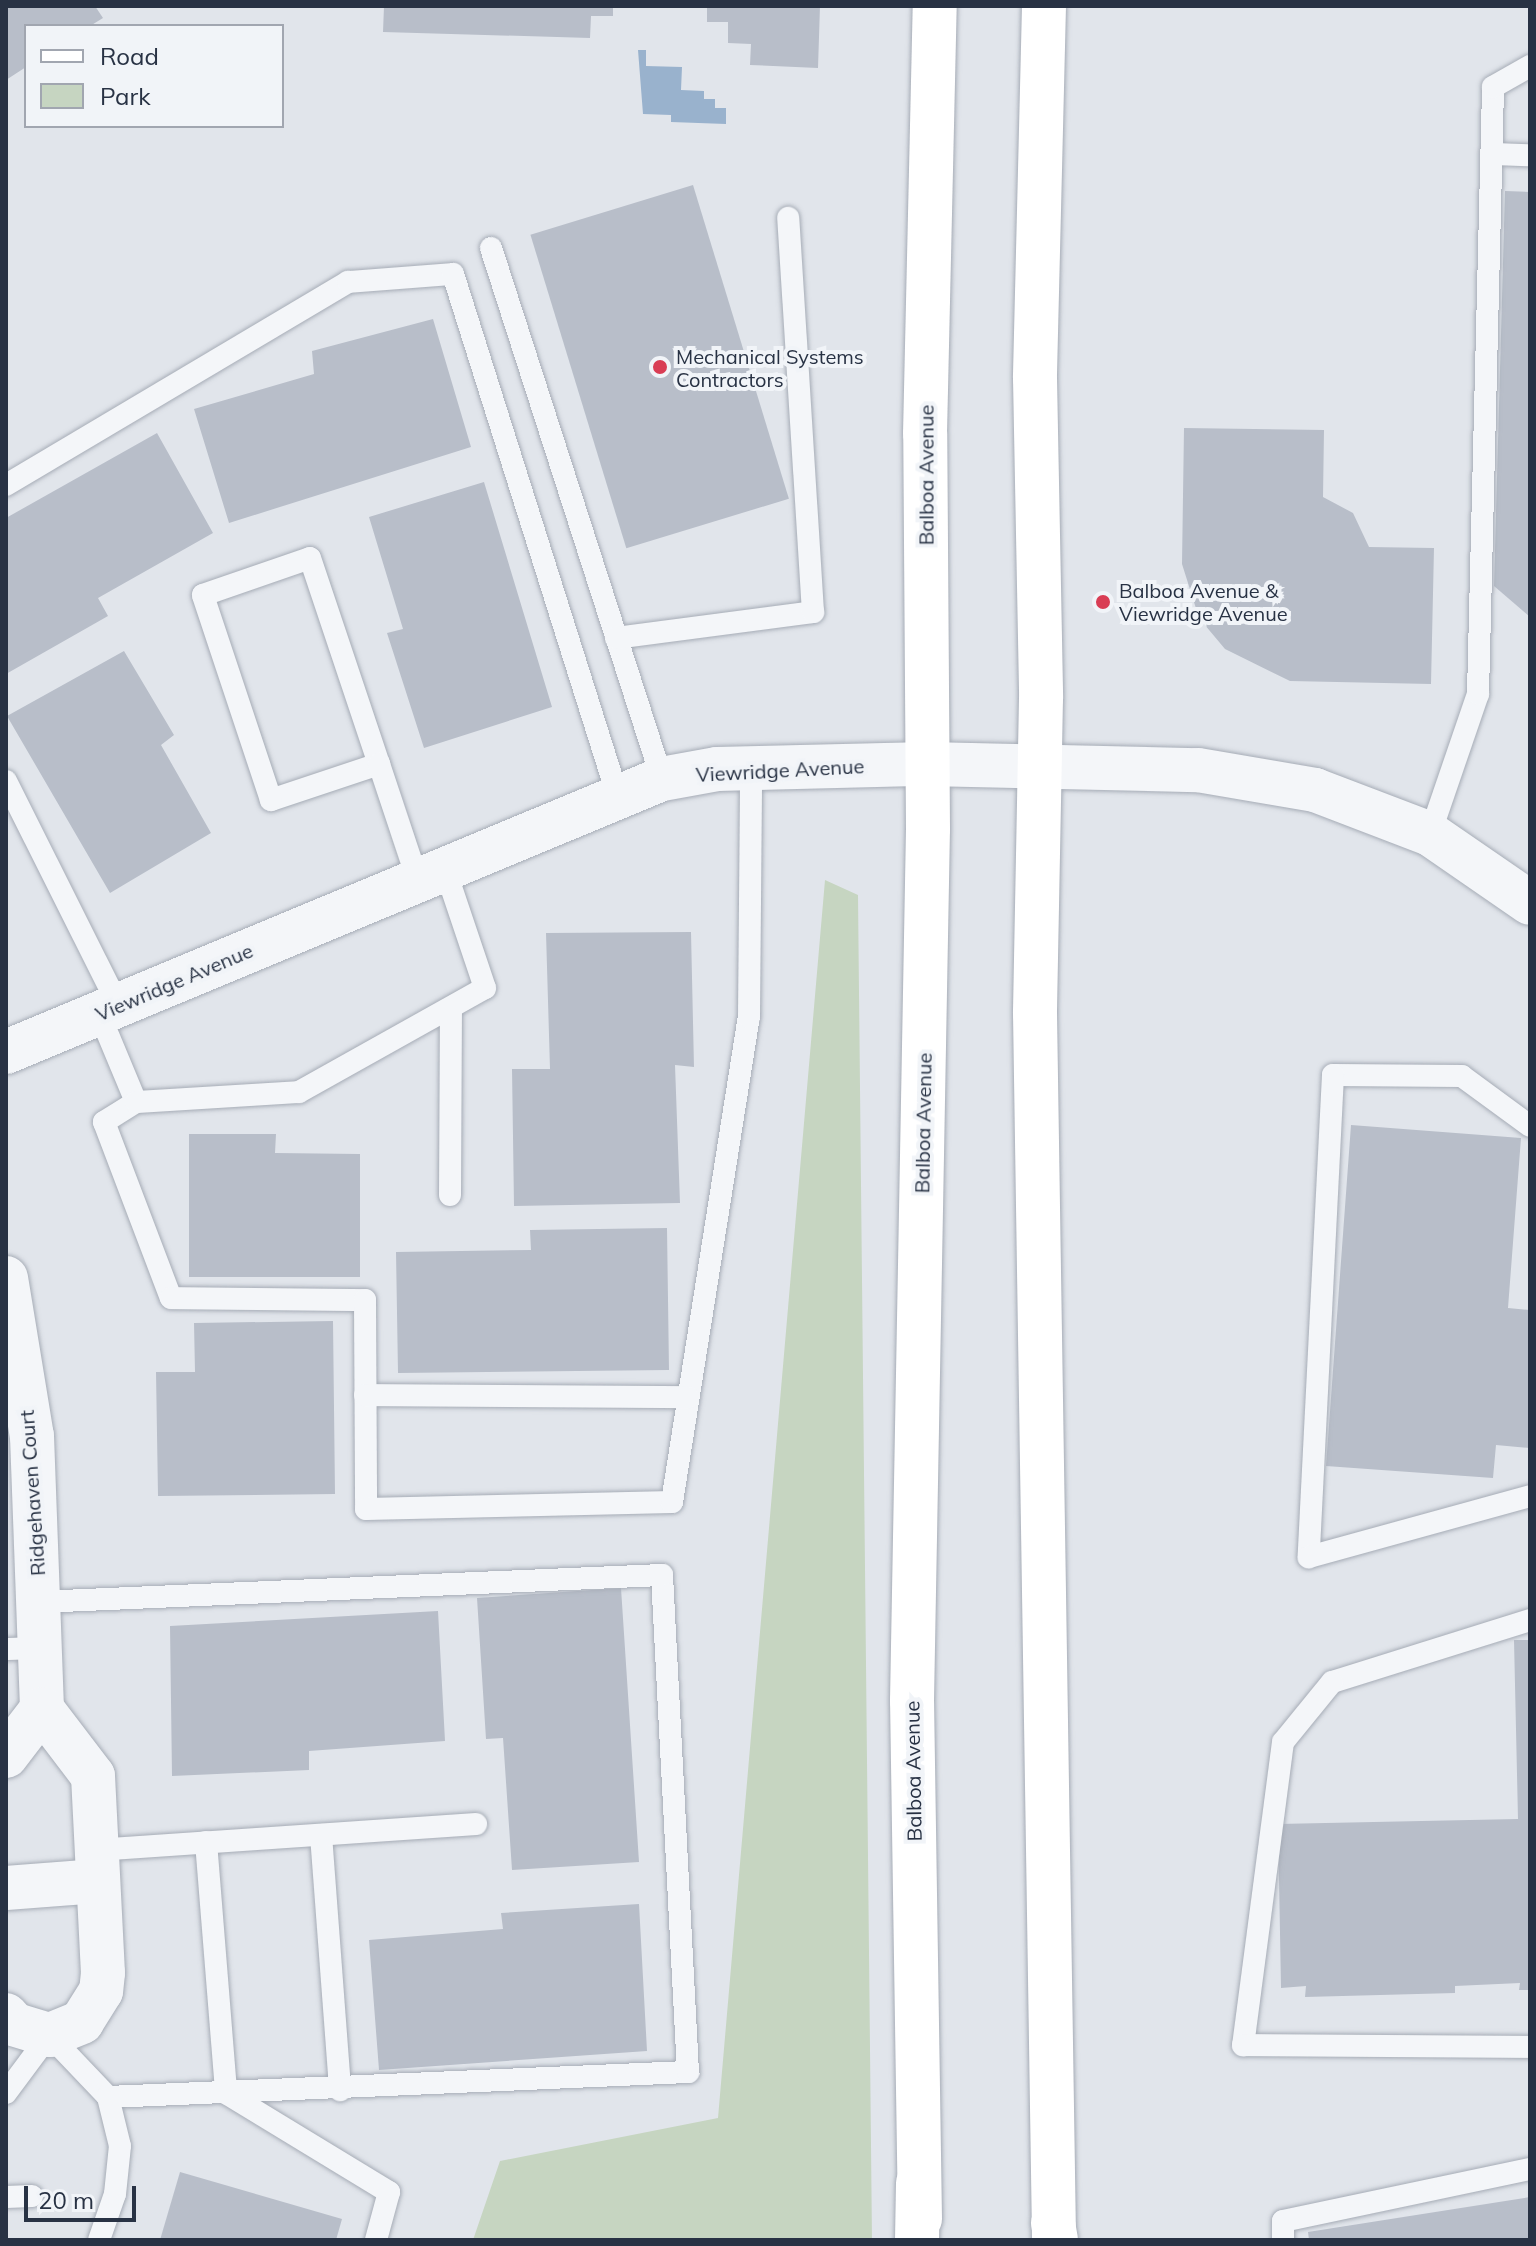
<!DOCTYPE html>
<style>
body{margin:0}
#map{position:relative;width:1536px;height:2246px;overflow:hidden;background:#e1e5eb;font-family:Mulish,sans-serif}
div>[style]{position:absolute}
[style*='--x']{left:calc(var(--x)*1px);top:calc(var(--y)*1px);width:calc(var(--w)*1px);rotate:calc(var(--a)*1deg)}
.green>*{inset:0;background:#c6d5c1}
.water>*{inset:0;background:#99b2cd}
.building>*{inset:0;background:#b8bec9;transform-origin:0 0}
.roads{filter:drop-shadow(0 0 2px #a6acb6) drop-shadow(0 0 2px #a6acb6)}
.service>*{height:22px;margin:-11px;padding:0 11px;transform-origin:11px;border-radius:11px;background:#f4f6f9}
.minor>*{height:44px;margin:-22px;padding:0 22px;transform-origin:22px;border-radius:22px;background:#f4f6f9}
.tertiary>*{height:44px;margin:-22px;padding:0 22px;transform-origin:22px;border-radius:22px;background:#f4f6f9}
.secondary>*{height:44px;margin:-22px;padding:0 22px;transform-origin:22px;border-radius:22px;background:#fff}
.motorway>*{height:44px;margin:-22px;padding:0 22px;transform-origin:22px;border-radius:22px;background:#fff}
.dots>*{width:22px;height:22px;translate:-50% -50%;box-sizing:border-box;border:4px solid #f1f4f8;border-radius:50%}
span{translate:-50% -50%;white-space:nowrap;text-align:center;line-height:1.15;-webkit-text-stroke:8px #f1f4f8;paint-order:stroke}
.poi-label{font-size:20px;color:#283244}
.left{translate:0 -50%;text-align:left}
.street-label{font-size:20px;color:#283244}
.frame{position:absolute;inset:0;border:8px solid #283244;pointer-events:none}
.legend{position:absolute;left:24px;top:24px;width:260px;height:104px;box-sizing:border-box;background:#f1f4f8;border:2px solid #a1a6b0;margin:0;padding:10px 14px;list-style:none;font-size:24px;color:#283244}
.legend li{display:flex;align-items:center;gap:16px;height:40px}
.legend b{width:40px;border:2px solid #a1a6b0}
.scale{position:absolute;left:24px;top:2186px;width:112px;height:36px;box-sizing:border-box;border:4px solid #283244;border-top:0;padding-left:10px;font-size:24px;line-height:28px;white-space:nowrap;color:#283244;-webkit-text-stroke:6px #f1f4f8;paint-order:stroke}
</style>
<div id="map">
<div class="green">
<i style="clip-path:polygon(825px 880px,858px 895px,872px 2240px,473px 2240px,500px 2161px,718px 2118px)"></i>
</div>
<div class="water">
<i style="clip-path:polygon(638px 50px,646px 50px,646px 66px,682px 67px,681px 90px,704px 91px,704px 99px,715px 99px,715px 108px,726px 108px,726px 124px,671px 122px,671px 115px,643px 114px)"></i>
</div>
<div class="building">
<i style="clip-path:polygon(6px 6px,95px 6px,103px 18px,90px 26px,26px 26px,26px 67px,6px 80px)"></i>
<i style="clip-path:polygon(384px 6px,613px 6px,613px 16px,591px 16px,590px 38px,383px 32px)"></i>
<i style="clip-path:polygon(707px 6px,820px 6px,818px 68px,750px 65px,751px 44px,728px 43px,728px 22px,707px 22px)"></i>
<i style="left:693px;top:185px;width:328px;height:170px;rotate:73deg"></i>
<i style="clip-path:polygon(1505px 191px,1530px 192px,1530px 617px,1494px 586px)"></i>
<i style="clip-path:polygon(433px 319px,471px 447px,229px 523px,194px 409px,314px 374px,312px 351px)"></i>
<i style="clip-path:polygon(1184px 428px,1324px 430px,1323px 497px,1353px 513px,1369px 547px,1434px 548px,1431px 684px,1290px 681px,1225px 649px,1199px 618px,1182px 564px)"></i>
<i style="clip-path:polygon(157px 433px,213px 533px,98px 598px,108px 616px,6px 674px,6px 518px)"></i>
<i style="clip-path:polygon(484px 482px,552px 707px,424px 748px,387px 633px,403px 629px,369px 517px)"></i>
<i style="clip-path:polygon(124px 651px,174px 735px,161px 745px,211px 833px,110px 893px,7px 716px)"></i>
<i style="clip-path:polygon(691px 932px,694px 1067px,675px 1065px,680px 1203px,514px 1206px,512px 1069px,550px 1069px,546px 933px)"></i>
<i style="clip-path:polygon(1351px 1125px,1521px 1138px,1508px 1308px,1530px 1310px,1530px 1448px,1496px 1445px,1493px 1478px,1326px 1466px)"></i>
<i style="clip-path:polygon(189px 1134px,276px 1134px,275px 1153px,360px 1154px,360px 1277px,189px 1277px)"></i>
<i style="clip-path:polygon(667px 1228px,669px 1370px,398px 1373px,396px 1252px,531px 1250px,530px 1230px)"></i>
<i style="clip-path:polygon(333px 1321px,335px 1494px,158px 1496px,156px 1372px,195px 1372px,194px 1323px)"></i>
<i style="clip-path:polygon(621px 1588px,639px 1862px,512px 1870px,503px 1738px,486px 1739px,477px 1598px)"></i>
<i style="clip-path:polygon(438px 1611px,445px 1741px,309px 1751px,309px 1770px,172px 1776px,170px 1626px)"></i>
<i style="clip-path:polygon(1514px 1640px,1530px 1640px,1530px 1990px,1519px 1990px,1520px 1983px,1455px 1986px,1455px 1993px,1305px 1997px,1306px 1986px,1281px 1988px,1278px 1824px,1518px 1819px)"></i>
<i style="clip-path:polygon(639px 1904px,647px 2051px,379px 2070px,369px 1940px,503px 1929px,501px 1913px)"></i>
<i style="clip-path:polygon(180px 2172px,342px 2219px,336px 2240px,160px 2240px)"></i>
<i style="clip-path:polygon(1530px 2197px,1530px 2240px,1309px 2240px,1308px 2232px)"></i>
</div>
<div class="roads">
<div class="service">
<i style="--x:1492;--y:154;--w:38;--a:2"></i>
<i style="--x:491;--y:248;--w:558;--a:72.15"></i>
<i style="--x:6;--y:485;--w:398;--a:-30.7"></i>
<i style="--x:348;--y:282;--w:105;--a:-4.4"></i>
<i style="--x:453;--y:274;--w:548;--a:72.49"></i>
<i style="--x:616;--y:638;--w:199;--a:-7.5"></i>
<i style="--x:813;--y:612;--w:395;--a:-93.6"></i>
<i style="--x:379;--y:764;--w:114;--a:161.6"></i>
<i style="--x:271;--y:800;--w:216;--a:-108.4"></i>
<i style="--x:203;--y:595;--w:113;--a:-19.1"></i>
<i style="--x:310;--y:558;--w:217;--a:71.5"></i>
<i style="--x:379;--y:764;--w:123;--a:71.6"></i>
<i style="--x:6;--y:781;--w:250;--a:63.4"></i>
<i style="--x:1430;--y:834;--w:148;--a:-71.1"></i>
<i style="--x:1478;--y:694;--w:607;--a:-88.58"></i>
<i style="--x:1493;--y:87;--w:43;--a:-29.6"></i>
<i style="--x:99;--y:1013;--w:96;--a:67.4"></i>
<i style="--x:136;--y:1102;--w:38;--a:148"></i>
<i style="--x:104;--y:1122;--w:188;--a:69.2"></i>
<i style="--x:171;--y:1298;--w:194;--a:0.6"></i>
<i style="--x:365;--y:1300;--w:209;--a:89.7"></i>
<i style="--x:366;--y:1509;--w:306;--a:-1.3"></i>
<i style="--x:672;--y:1502;--w:491;--a:-81"></i>
<i style="--x:749;--y:1017;--w:249;--a:-89.5"></i>
<i style="--x:136;--y:1102;--w:163;--a:-3.5"></i>
<i style="--x:299;--y:1092;--w:213;--a:-29.2"></i>
<i style="--x:485;--y:988;--w:126;--a:-108.6"></i>
<i style="--x:1530;--y:1126;--w:84;--a:-143.7"></i>
<i style="--x:1462;--y:1076;--w:129;--a:-179.6"></i>
<i style="--x:1333;--y:1075;--w:483;--a:92.9"></i>
<i style="--x:1309;--y:1557;--w:229;--a:-15.4"></i>
<i style="--x:450;--y:1195;--w:187;--a:-89.7"></i>
<i style="--x:365;--y:1395;--w:323;--a:0.4"></i>
<i style="--x:1530;--y:1620;--w:207;--a:162.6"></i>
<i style="--x:1332;--y:1682;--w:77;--a:129.2"></i>
<i style="--x:1283;--y:1742;--w:306;--a:97.5"></i>
<i style="--x:1243;--y:2045;--w:287;--a:0.4"></i>
<i style="--x:6;--y:1649;--w:33;--a:-2"></i>
<i style="--x:321;--y:1835;--w:256;--a:85.7"></i>
<i style="--x:206;--y:1842;--w:252;--a:85.4"></i>
<i style="--x:226;--y:2093;--w:191;--a:31.3"></i>
<i style="--x:389;--y:2192;--w:50;--a:105.2"></i>
<i style="--x:96;--y:1850;--w:381;--a:-3.9"></i>
<i style="--x:6;--y:2093;--w:72;--a:-53.4"></i>
<i style="--x:49;--y:2035;--w:86;--a:46.4"></i>
<i style="--x:108;--y:2097;--w:581;--a:-2.47"></i>
<i style="--x:688;--y:2072;--w:498;--a:-93"></i>
<i style="--x:662;--y:1575;--w:625;--a:177.52"></i>
<i style="--x:6;--y:2197;--w:26;--a:-2"></i>
<i style="--x:99;--y:2240;--w:49;--a:-70.8"></i>
<i style="--x:115;--y:2194;--w:48;--a:-84.1"></i>
<i style="--x:120;--y:2146;--w:50;--a:-103.8"></i>
<i style="--x:1283;--y:2240;--w:19;--a:-90"></i>
<i style="--x:1283;--y:2221;--w:252;--a:-11.9"></i>
</div>
<div class="minor">
<i style="--x:6;--y:1052;--w:711;--a:-22.6"></i>
<i style="--x:662;--y:779;--w:56;--a:-10.3"></i>
<i style="--x:717;--y:769;--w:210;--a:-1.4"></i>
<i style="--x:6;--y:1278;--w:160;--a:80.7"></i>
<i style="--x:32;--y:1436;--w:273;--a:87.9"></i>
<i style="--x:42;--y:1709;--w:84;--a:52.7"></i>
<i style="--x:93;--y:1776;--w:197;--a:87.1"></i>
<i style="--x:103;--y:1973;--w:18;--a:96"></i>
<i style="--x:101;--y:1991;--w:36;--a:122"></i>
<i style="--x:82;--y:2022;--w:35;--a:158"></i>
<i style="--x:49;--y:2035;--w:37;--a:-163"></i>
<i style="--x:14;--y:2024;--w:12;--a:-132"></i>
<i style="--x:6;--y:1756;--w:59;--a:-52.5"></i>
<i style="--x:6;--y:1888;--w:92;--a:-4.4"></i>
</div>
<div class="tertiary">
<i style="--x:927;--y:764;--w:271;--a:1.3"></i>
<i style="--x:1198;--y:770;--w:119;--a:9.7"></i>
<i style="--x:1315;--y:790;--w:123;--a:20.9"></i>
<i style="--x:1430;--y:834;--w:121;--a:34.6"></i>
</div>
<div class="secondary">
<i style="--x:1044;--y:6;--w:372;--a:91.4"></i>
<i style="--x:1035;--y:378;--w:320;--a:88.9"></i>
<i style="--x:1041;--y:698;--w:315;--a:91.1"></i>
<i style="--x:1035;--y:1013;--w:1227;--a:89.11"></i>
<i style="--x:920;--y:2219;--w:518;--a:-90.88"></i>
<i style="--x:912;--y:1701;--w:872;--a:-88.95"></i>
<i style="--x:928;--y:829;--w:395;--a:-90.4"></i>
<i style="--x:925;--y:434;--w:428;--a:-88.7"></i>
</div>
<div class="motorway">
<i style="--x:1053;--y:2223;--w:17;--a:80"></i>
<i style="--x:917;--y:2240;--w:57;--a:-89"></i>
</div>
</div>
<div class="dots">
<i style="left:660px;top:367px;background:#d93d54"></i>
<i style="left:1103px;top:602px;background:#d93d54"></i>
</div>
<div class="poi-label">
<span class="left" style="left:676px;top:368px">Mechanical Systems<br>Contractors</span>
<span class="left" style="left:1119px;top:602px">Balboa Avenue &amp;<br>Viewridge Avenue</span>
</div>
<div class="street-label">
<span style="left:926px;top:475px;rotate:-90deg">Balboa Avenue</span>
<span style="left:780px;top:770px;rotate:-3deg">Viewridge Avenue</span>
<span style="left:174px;top:982px;rotate:-23deg">Viewridge Avenue</span>
<span style="left:923px;top:1123px;rotate:-89deg">Balboa Avenue</span>
<span style="left:32px;top:1493px;rotate:-94deg">Ridgehaven Court</span>
<span style="left:913px;top:1771px;rotate:-91deg">Balboa Avenue</span>
</div>
<div class="frame"></div>
<ul class="legend">
<li><b style="height:10px;background:#fff"></b>Road</li>
<li><b style="height:22px;background:#c6d5c1"></b>Park</li>
</ul>
<div class="scale">20 m</div>
</div>
